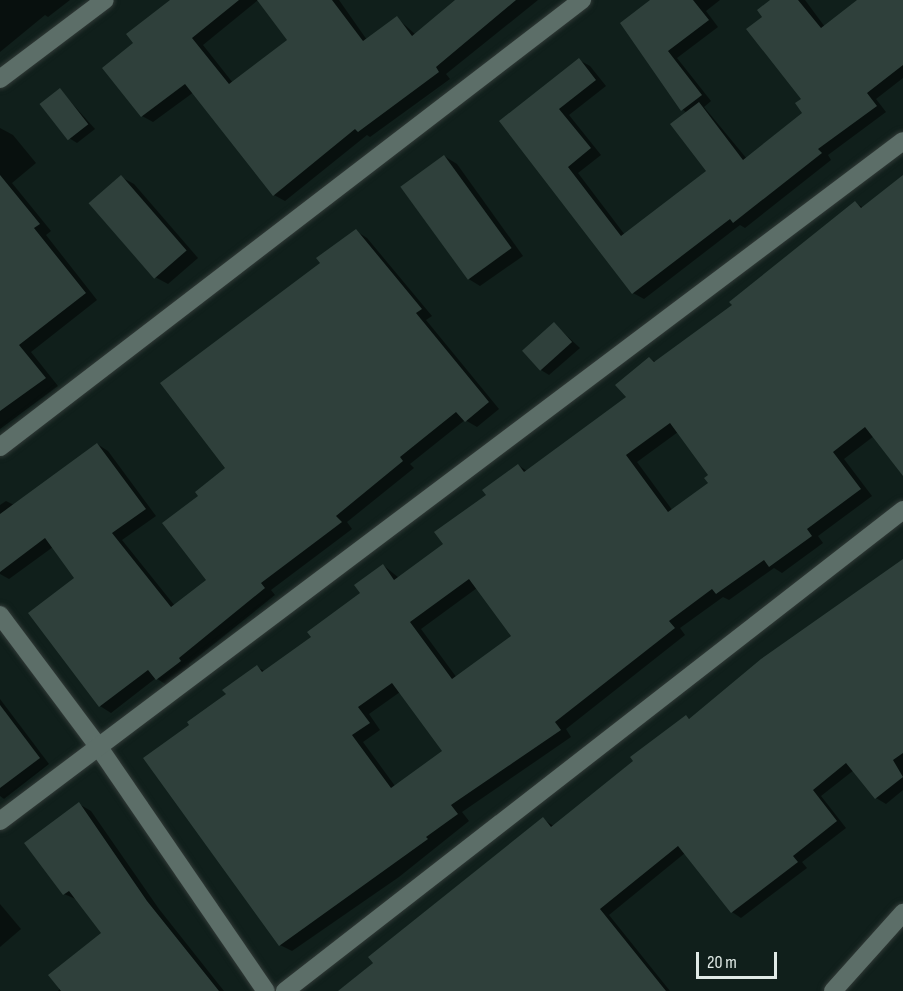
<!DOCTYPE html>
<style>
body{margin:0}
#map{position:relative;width:903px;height:991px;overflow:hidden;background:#101f1b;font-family:"Sofia Sans Condensed",sans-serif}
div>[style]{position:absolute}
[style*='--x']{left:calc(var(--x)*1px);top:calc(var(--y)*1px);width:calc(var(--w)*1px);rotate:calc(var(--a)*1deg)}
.shadow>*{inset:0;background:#0007}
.building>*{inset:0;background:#2f403b;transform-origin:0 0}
.roads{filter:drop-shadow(0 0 2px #313a37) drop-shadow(0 0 2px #313a37)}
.minor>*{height:18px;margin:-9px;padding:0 9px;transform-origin:9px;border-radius:9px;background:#5c6e68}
.tertiary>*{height:18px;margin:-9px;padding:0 9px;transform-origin:9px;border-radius:9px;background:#5c6e68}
span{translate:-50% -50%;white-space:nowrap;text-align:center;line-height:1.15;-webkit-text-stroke:4.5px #101f1b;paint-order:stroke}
.scale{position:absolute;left:696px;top:952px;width:81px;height:27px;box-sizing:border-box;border:3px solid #e0eae6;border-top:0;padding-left:8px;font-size:18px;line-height:21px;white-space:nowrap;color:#e0eae6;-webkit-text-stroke:4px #101f1b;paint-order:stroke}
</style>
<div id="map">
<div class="shadow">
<i style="clip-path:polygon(0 0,70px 0,48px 17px,45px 15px,0 52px)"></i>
<i style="clip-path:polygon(evenodd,172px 0,339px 0,367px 40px,397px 18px,416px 35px,458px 0,538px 0,446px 74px,450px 79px,370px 137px,367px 135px,285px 201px,274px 195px,194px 92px,153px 122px,142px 116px,135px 43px,172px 0,258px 0,289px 40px,233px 83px,203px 45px,258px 0)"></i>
<i style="clip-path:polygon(653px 0,720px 0,706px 11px,718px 27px,677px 58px,711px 101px,704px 107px,747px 159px,805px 113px,803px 99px,764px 17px,773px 0,805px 0,825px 27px,860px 0,903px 0,903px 78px,876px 99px,886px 112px,828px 155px,831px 160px,745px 228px,740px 225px,644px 299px,633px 293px,501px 121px,579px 60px,590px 66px,606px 86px,569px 115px,601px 155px,578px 173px,625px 235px,708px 171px,687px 113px,682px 109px)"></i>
<i style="clip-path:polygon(60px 90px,95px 129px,77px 143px,69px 138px)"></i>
<i style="clip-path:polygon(0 128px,13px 135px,36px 163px,12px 183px,51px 231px,46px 235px,97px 300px,31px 352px,58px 386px,0 429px)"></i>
<i style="clip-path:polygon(444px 156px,457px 164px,523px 256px,480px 286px,467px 278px)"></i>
<i style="clip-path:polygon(121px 177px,134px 184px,198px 258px,168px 284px,155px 277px)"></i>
<i style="clip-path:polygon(evenodd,903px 177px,903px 470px,874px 436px,844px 459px,872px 496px,818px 536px,823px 543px,782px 573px,774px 568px,729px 600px,723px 597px,680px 628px,685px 635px,566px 729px,571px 737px,462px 812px,469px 821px,399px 877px,292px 951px,280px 945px,191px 725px,257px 667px,266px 672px,313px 637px,362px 593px,383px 565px,399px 578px,445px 545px,518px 465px,527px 471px,628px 397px,649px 358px,656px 362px,734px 306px,855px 203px,864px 208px,903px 177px,678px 432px,710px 475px,710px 483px,673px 511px,637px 462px,678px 432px,903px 177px,477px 588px,513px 636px,457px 678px,421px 629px,477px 588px,903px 177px,400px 692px,444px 751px,395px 786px,363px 742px,380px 730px,369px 714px,400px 692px)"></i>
<i style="clip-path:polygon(356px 231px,367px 238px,432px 316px,426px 320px,499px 409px,477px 427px,465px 420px,410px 464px,414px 468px,347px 522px,352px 529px,271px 590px,275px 595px,189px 664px,192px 668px,168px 686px,156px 678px,111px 713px,100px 706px,76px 578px,53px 547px,9px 579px,0 574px,0 505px,6px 501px,14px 505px,97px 444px,108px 451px,156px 516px,122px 540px,175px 606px,208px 581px,200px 496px,227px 469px,322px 263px)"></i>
<i style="clip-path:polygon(554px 324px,580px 348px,549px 375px,541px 370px)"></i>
<i style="clip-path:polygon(903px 561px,903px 790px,886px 804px,876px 798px,854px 770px,821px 796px,846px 828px,802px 862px,807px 868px,741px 918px,732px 912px,685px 853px,609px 915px,670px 991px,340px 991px,543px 819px,555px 827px,686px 717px,690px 719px)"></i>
<i style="clip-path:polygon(0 699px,49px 764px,4px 799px,0 796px)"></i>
<i style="clip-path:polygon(79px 804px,91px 811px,159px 909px,224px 991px,58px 991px,103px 933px,78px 900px,64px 894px)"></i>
<i style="clip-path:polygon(0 904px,21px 929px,0 947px)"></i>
</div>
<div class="building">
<i style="clip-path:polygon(170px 0,239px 0,192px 38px,229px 84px,287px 40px,257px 0,332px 0,363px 41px,397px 16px,412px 36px,455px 0,516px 0,436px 67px,439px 72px,358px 132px,355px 129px,273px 196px,185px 84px,141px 117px,102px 68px,133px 43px,126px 34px)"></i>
<i style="clip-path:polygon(650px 0,693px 0,709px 20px,668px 51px,702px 95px,681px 111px,620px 23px)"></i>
<i style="clip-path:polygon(770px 0,798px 0,821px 28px,857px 0,903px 0,903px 65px,867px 93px,877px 106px,818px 149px,822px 153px,733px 223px,730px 219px,632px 294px,499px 121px,579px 58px,596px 80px,559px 109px,591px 148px,568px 167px,621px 236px,706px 171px,670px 124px,699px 102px,743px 160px,802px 113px,795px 103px,801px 99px,746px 29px,762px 17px,757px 10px)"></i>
<i style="left:60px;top:88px;width:46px;height:26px;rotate:52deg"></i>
<i style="left:444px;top:155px;width:115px;height:54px;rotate:54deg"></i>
<i style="clip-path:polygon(0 175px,40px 224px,34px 228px,86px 293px,19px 345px,46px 378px,0 411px)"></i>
<i style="left:121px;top:175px;width:100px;height:43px;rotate:49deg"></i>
<i style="clip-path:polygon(evenodd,903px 175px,903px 476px,865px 427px,833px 452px,861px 489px,807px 529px,812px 536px,769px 567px,764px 560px,716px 594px,712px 589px,669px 621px,675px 628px,555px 722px,561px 730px,451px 805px,458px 814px,426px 837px,428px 839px,279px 946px,143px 758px,189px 725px,187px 722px,226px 694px,222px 690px,257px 665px,262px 672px,311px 637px,307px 632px,360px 593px,354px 585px,383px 564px,394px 580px,443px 544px,434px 532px,486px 495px,482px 490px,518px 464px,524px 472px,626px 397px,615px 385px,649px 357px,654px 362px,732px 305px,729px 302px,855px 201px,861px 208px,903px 175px,670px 423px,708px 475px,704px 478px,708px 483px,668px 512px,626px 455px,670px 423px,903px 175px,469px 579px,511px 636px,452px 679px,410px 622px,469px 579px,903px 175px,392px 683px,442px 751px,391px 788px,352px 735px,370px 723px,358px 707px,392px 683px)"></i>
<i style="clip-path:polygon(356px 229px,422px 309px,416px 313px,489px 402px,465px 422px,456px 412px,400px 457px,403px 461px,336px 516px,342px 522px,261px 583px,265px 588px,179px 658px,181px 661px,156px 680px,148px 670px,99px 707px,28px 613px,74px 578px,45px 538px,0 572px,0 514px,97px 443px,146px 509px,112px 533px,171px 607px,206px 580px,162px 523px,198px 496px,195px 492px,225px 468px,160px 383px,320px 263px,316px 258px)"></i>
<i style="left:554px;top:322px;width:27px;height:43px;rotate:48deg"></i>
<i style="clip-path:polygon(903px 559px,903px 753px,893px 760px,903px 777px,875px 799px,846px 763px,813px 790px,837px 821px,793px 856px,798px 862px,731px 913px,678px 846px,600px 909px,666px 991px,338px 991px,373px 963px,368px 957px,543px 817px,551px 827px,633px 761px,630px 757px,686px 715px,689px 719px,761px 659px)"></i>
<i style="clip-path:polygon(0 705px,40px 758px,0 788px)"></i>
<i style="clip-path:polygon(79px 802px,147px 901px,219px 991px,61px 991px,48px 975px,101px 933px,69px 891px,63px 895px,24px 843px)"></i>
</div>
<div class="roads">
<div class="minor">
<i style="--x:0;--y:79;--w:131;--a:-37"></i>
<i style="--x:0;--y:447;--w:734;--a:-37.53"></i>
<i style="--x:0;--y:615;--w:164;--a:53.2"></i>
<i style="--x:98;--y:746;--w:297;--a:55.6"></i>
<i style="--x:0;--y:821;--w:1130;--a:-36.98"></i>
<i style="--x:285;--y:991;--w:783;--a:-37.89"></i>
</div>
<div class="tertiary">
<i style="--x:833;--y:991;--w:105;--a:-48.1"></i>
</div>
</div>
<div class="scale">20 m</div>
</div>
